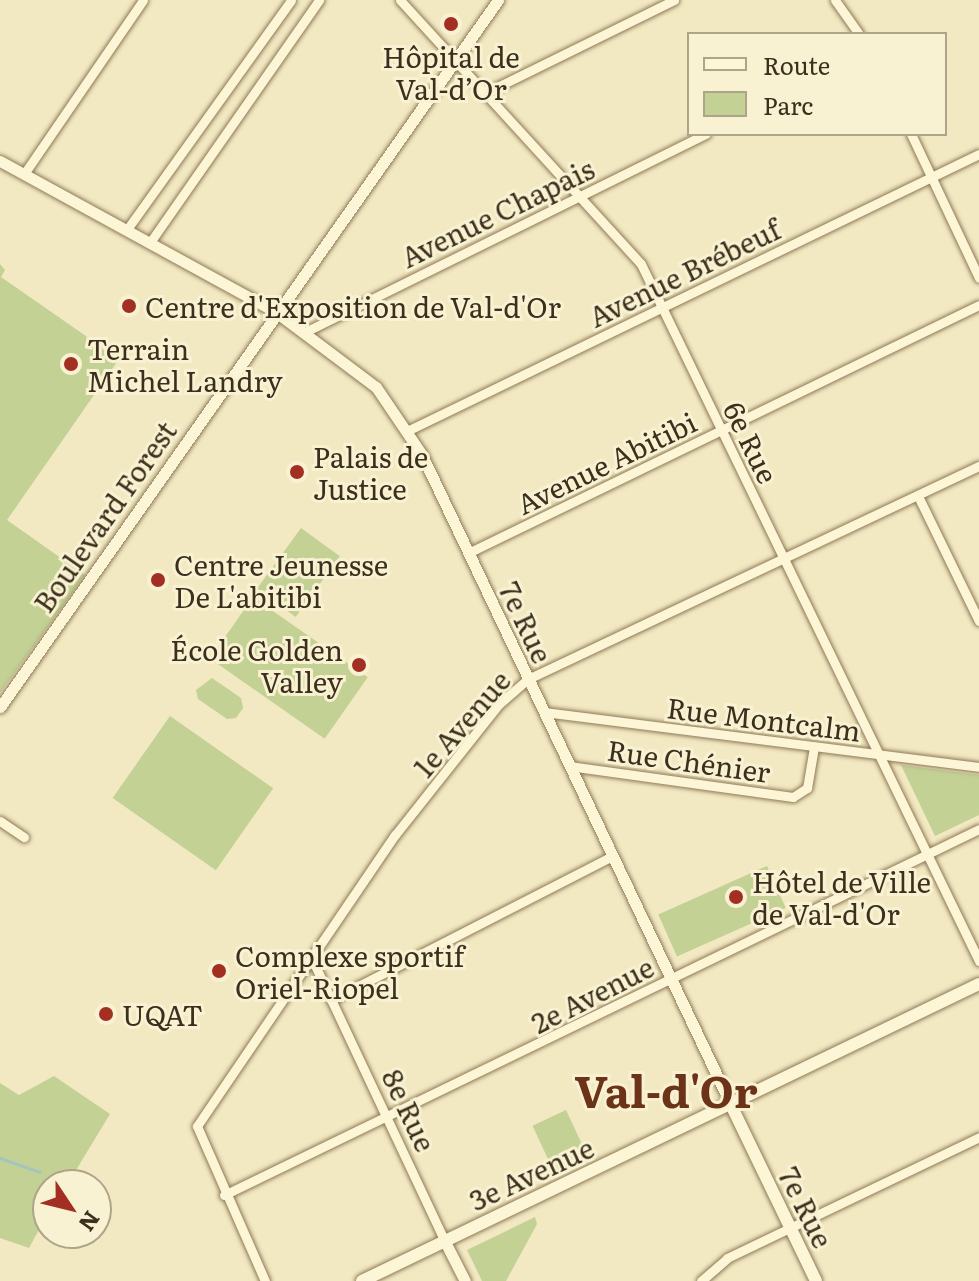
<!DOCTYPE html>
<meta charset="utf-8">
<style>
body{margin:0}
#map{position:relative;width:979px;height:1281px;overflow:hidden;background:#f2e9c2;font-family:Literata,serif}
div>[style]{position:absolute}
[style*='--x']{left:calc(var(--x)*1px);top:calc(var(--y)*1px);width:calc(var(--w)*1px);rotate:calc(var(--a)*1deg)}
.green>*{inset:0;background:#c3d195;transform-origin:0 0}
.stream>*{height:3px;margin:-1.5px;padding:0 1.5px;transform-origin:1.5px;border-radius:1.5px;background:#a5c4be}
.roads{filter:drop-shadow(0 0 2px #8e7a57) drop-shadow(0 0 2px #8e7a57)}
.minor>*{height:9px;margin:-4.5px;padding:0 4.5px;transform-origin:4.5px;border-radius:4.5px;background:#fcf5d6}
.tertiary>*{height:11px;margin:-5.5px;padding:0 5.5px;transform-origin:5.5px;border-radius:5.5px;background:#fcf5d6}
.secondary>*{height:12px;margin:-6px;padding:0 6px;transform-origin:6px;border-radius:6px;background:#fcf5d6}
.dots>*{width:22px;height:22px;translate:-50% -50%;box-sizing:border-box;border:4px solid #f8f2d2;border-radius:50%}
span{translate:-50% -50%;white-space:nowrap;text-align:center;line-height:1.15;-webkit-text-stroke:6px #f8f2d2;paint-order:stroke}
.poi-label{font-size:28px;color:#3c2f1d}
.left{translate:0 -50%;text-align:left}
.right{translate:-100% -50%;text-align:right}
.street-label{font-size:28px;color:#3c2f1d}
.town-label{font-size:44px;color:#6c3318;font-weight:700}
.legend{position:absolute;left:687px;top:32px;width:260px;height:104px;box-sizing:border-box;background:#f8f2d2;border:2px solid #ada48a;margin:0;padding:10px 14px;list-style:none;font-size:24px;color:#3c2f1d}
.legend li{display:flex;align-items:center;gap:16px;height:40px}
.legend b{width:40px;border:2px solid #ada48a}
.north{position:absolute;left:32px;top:1169px;width:80px;height:80px;box-sizing:border-box;background:#f8f2d2;border:2px solid #ada48a;border-radius:50%;rotate:125deg;font-size:22px;font-weight:700;line-height:32px;text-align:center;color:#3c2f1d}
.north::after{content:'';display:block;margin:auto;width:28px;height:36px;background:#a22f22;clip-path:polygon(50% 0,100% 100%,50% 72%,0 100%)}
</style>
<div id="map">
<div class="green">
<i style="clip-path:polygon(0 264px,5px 270px,1px 277px,119px 359px,7px 520px,85px 575px,0 693px)"></i>
<i style="left:301px;top:528px;width:48px;height:75px;rotate:36deg"></i>
<i style="left:253px;top:597px;width:140px;height:75px;rotate:35deg"></i>
<i style="clip-path:polygon(212px 678px,241px 698px,243px 708px,236px 718px,227px 719px,198px 699px,196px 690px)"></i>
<i style="left:170px;top:716px;width:126px;height:100px;rotate:35deg"></i>
<i style="clip-path:polygon(901px 765px,979px 775px,979px 815px,935px 836px)"></i>
<i style="left:767px;top:866px;width:46px;height:119px;rotate:66deg"></i>
<i style="clip-path:polygon(54px 1076px,110px 1114px,67px 1185px,48px 1185px,48px 1213px,29px 1248px,0 1238px,0 1083px,19px 1095px)"></i>
<i style="left:566px;top:1110px;width:55px;height:37px;rotate:65deg"></i>
<i style="clip-path:polygon(535px 1217px,537px 1224px,506px 1281px,482px 1281px,467px 1250px)"></i>
</div>
<div class="stream">
<i style="--x:0;--y:1158;--w:42;--a:19.3"></i>
</div>
<div class="roads">
<div class="minor">
<i style="--x:400;--y:0;--w:357;--a:47.6"></i>
<i style="--x:641;--y:264;--w:775;--a:64.13"></i>
<i style="--x:835;--y:0;--w:42;--a:54.8"></i>
<i style="--x:483;--y:94;--w:213;--a:-26.2"></i>
<i style="--x:911;--y:134;--w:159;--a:64.7"></i>
<i style="--x:26;--y:171;--w:207;--a:-55.6"></i>
<i style="--x:128;--y:228;--w:280;--a:-54.4"></i>
<i style="--x:151;--y:241;--w:294;--a:-55.1"></i>
<i style="--x:307;--y:331;--w:445;--a:-26.3"></i>
<i style="--x:409;--y:430;--w:633;--a:-25.84"></i>
<i style="--x:918;--y:496;--w:139;--a:64"></i>
<i style="--x:468;--y:553;--w:568;--a:-25.89"></i>
<i style="--x:544;--y:712;--w:438;--a:7.2"></i>
<i style="--x:569;--y:766;--w:226;--a:7.9"></i>
<i style="--x:793;--y:797;--w:17;--a:-33"></i>
<i style="--x:807;--y:788;--w:42;--a:-80.3"></i>
<i style="--x:0;--y:821;--w:29;--a:34"></i>
<i style="--x:312;--y:959;--w:310;--a:64.8"></i>
<i style="--x:331;--y:1000;--w:316;--a:-27.1"></i>
<i style="--x:224;--y:1195;--w:839;--a:-25.86"></i>
<i style="--x:265;--y:1281;--w:169;--a:-113.7"></i>
<i style="--x:197;--y:1126;--w:352;--a:-55.8"></i>
<i style="--x:395;--y:835;--w:167;--a:-51.6"></i>
<i style="--x:499;--y:704;--w:38;--a:-41"></i>
<i style="--x:528;--y:679;--w:499;--a:-25.3"></i>
<i style="--x:701;--y:1281;--w:35;--a:-41"></i>
<i style="--x:727;--y:1258;--w:280;--a:-25.6"></i>
</div>
<div class="tertiary">
<i style="--x:0;--y:161;--w:315;--a:28.7"></i>
<i style="--x:276;--y:312;--w:125;--a:36.9"></i>
<i style="--x:376;--y:387;--w:82;--a:55.9"></i>
<i style="--x:422;--y:455;--w:720;--a:64.57"></i>
<i style="--x:0;--y:707;--w:865;--a:-54.84"></i>
<i style="--x:444;--y:1240;--w:46;--a:62.9"></i>
</div>
<div class="secondary">
<i style="--x:731;--y:1105;--w:195;--a:64.2"></i>
<i style="--x:362;--y:1281;--w:685;--a:-25.7"></i>
</div>
</div>
<div class="dots">
<i style="left:451px;top:24px;background:#a22f22"></i>
<i style="left:129px;top:306px;background:#a22f22"></i>
<i style="left:71px;top:364px;background:#a22f22"></i>
<i style="left:297px;top:472px;background:#a22f22"></i>
<i style="left:158px;top:580px;background:#a22f22"></i>
<i style="left:359px;top:665px;background:#a22f22"></i>
<i style="left:736px;top:897px;background:#a22f22"></i>
<i style="left:219px;top:971px;background:#a22f22"></i>
<i style="left:106px;top:1014px;background:#a22f22"></i>
</div>
<div class="poi-label">
<span style="left:451px;top:72px">Hôpital de<br>Val-d’Or</span>
<span class="left" style="left:145px;top:306px">Centre d'Exposition de Val-d'Or</span>
<span class="left" style="left:87px;top:364px">Terrain<br>Michel Landry</span>
<span class="left" style="left:313px;top:472px">Palais de<br>Justice</span>
<span class="left" style="left:174px;top:580px">Centre Jeunesse<br>De L'abitibi</span>
<span class="right" style="left:343px;top:665px">École Golden<br>Valley</span>
<span class="left" style="left:752px;top:897px">Hôtel de Ville<br>de Val-d'Or</span>
<span class="left" style="left:235px;top:971px">Complexe sportif<br>Oriel-Riopel</span>
<span class="left" style="left:122px;top:1014px">UQAT</span>
</div>
<div class="street-label">
<span style="left:497px;top:212px;rotate:-26deg">Avenue Chapais</span>
<span style="left:684px;top:272px;rotate:-26deg">Avenue Brébeuf</span>
<span style="left:752px;top:442px;rotate:64deg">6e Rue</span>
<span style="left:606px;top:462px;rotate:-26deg">Avenue Abitibi</span>
<span style="left:104px;top:516px;rotate:-55deg">Boulevard Forest</span>
<span style="left:527px;top:622px;rotate:65deg">7e Rue</span>
<span style="left:764px;top:718px;rotate:7deg">Rue Montcalm</span>
<span style="left:461px;top:723px;rotate:-49deg">1e Avenue</span>
<span style="left:689px;top:760px;rotate:8deg">Rue Chénier</span>
<span style="left:592px;top:994px;rotate:-27deg">2e Avenue</span>
<span style="left:410px;top:1110px;rotate:65deg">8e Rue</span>
<span style="left:531px;top:1173px;rotate:-25deg">3e Avenue</span>
<span style="left:807px;top:1207px;rotate:64deg">7e Rue</span>
</div>
<div class="town-label">
<span style="left:666px;top:1089px">Val-d'Or</span>
</div>
<ul class="legend">
<li><b style="height:10px;background:#fcf5d6"></b>Route</li>
<li><b style="height:22px;background:#c3d195"></b>Parc</li>
</ul>
<div class="north">N</div>
</div>
